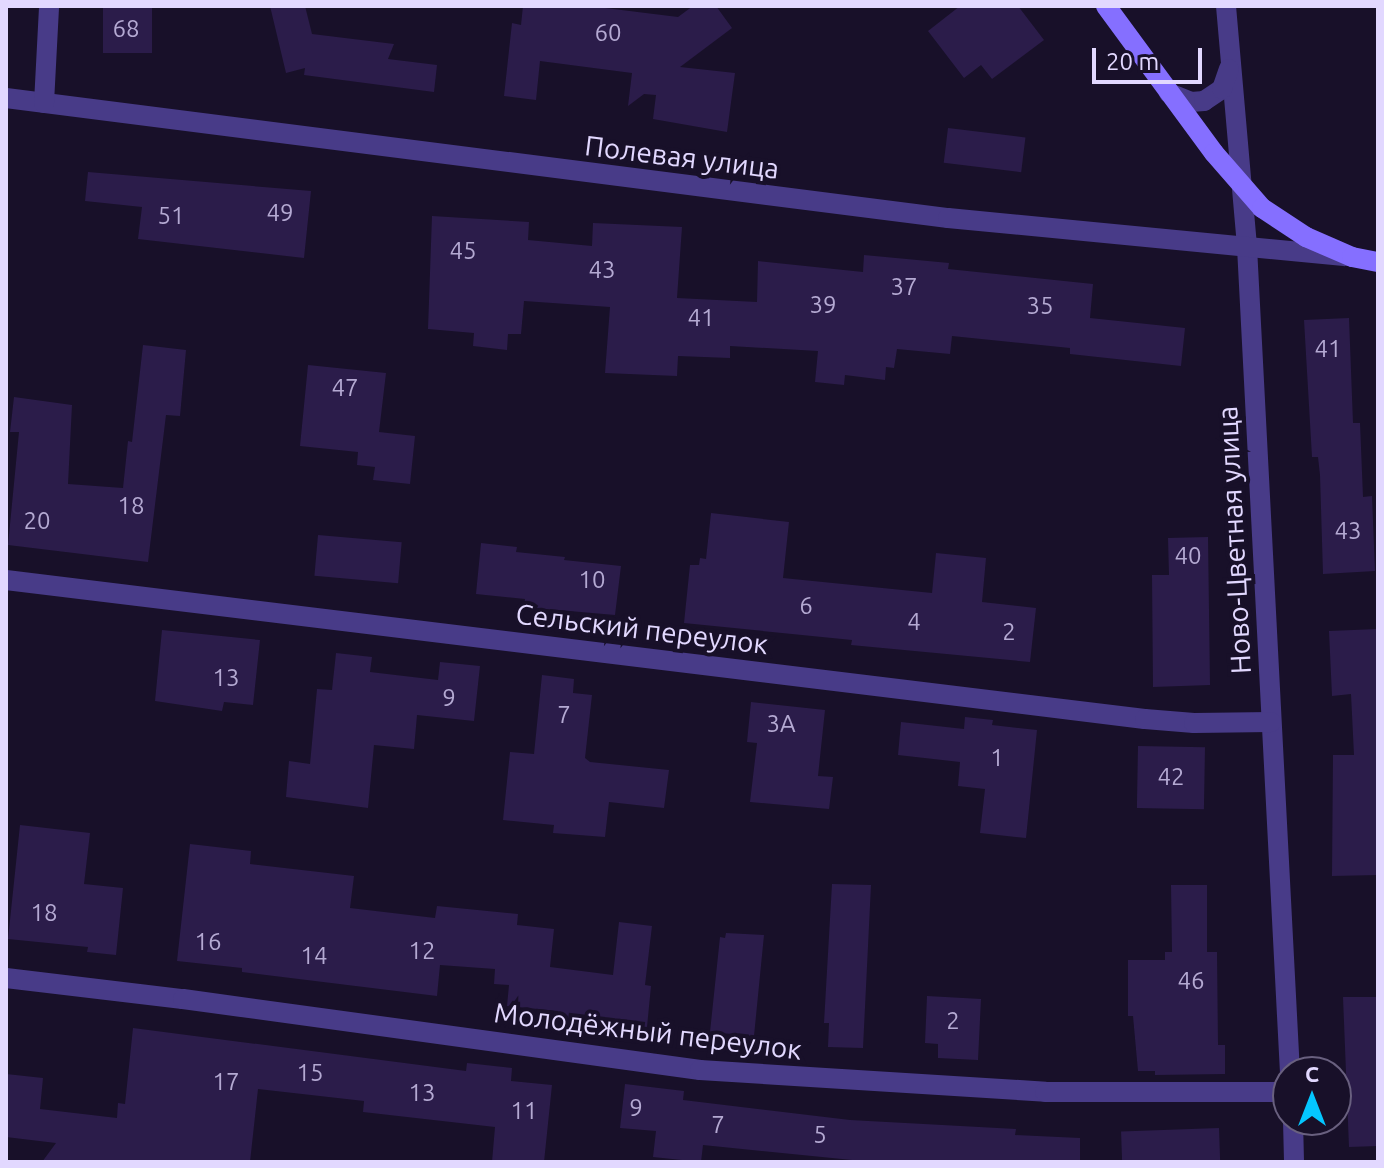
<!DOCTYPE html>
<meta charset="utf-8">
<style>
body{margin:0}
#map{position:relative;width:1384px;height:1168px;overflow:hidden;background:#181029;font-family:Ubuntu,sans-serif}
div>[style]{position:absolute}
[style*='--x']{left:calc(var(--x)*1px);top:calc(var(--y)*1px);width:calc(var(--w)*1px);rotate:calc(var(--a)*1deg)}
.building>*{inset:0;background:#2b1c4a;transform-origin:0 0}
.minor>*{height:20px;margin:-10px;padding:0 10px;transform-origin:10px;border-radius:10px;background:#483b88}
.secondary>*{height:20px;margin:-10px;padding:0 10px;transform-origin:10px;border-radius:10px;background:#856fff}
span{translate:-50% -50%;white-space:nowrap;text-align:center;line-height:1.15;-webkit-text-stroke:8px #181029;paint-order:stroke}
.number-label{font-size:24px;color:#b4a9d2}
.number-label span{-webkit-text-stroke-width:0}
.street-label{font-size:28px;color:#e2d8ff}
.frame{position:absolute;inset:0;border:8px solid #e2d8ff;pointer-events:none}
.north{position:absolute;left:1272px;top:1056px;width:80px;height:80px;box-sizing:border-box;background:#181029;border:2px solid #69607f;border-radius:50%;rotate:0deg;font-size:22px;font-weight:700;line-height:32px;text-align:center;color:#e2d8ff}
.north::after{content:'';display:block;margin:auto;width:28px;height:36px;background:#04c6ff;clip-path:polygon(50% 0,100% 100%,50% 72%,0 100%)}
.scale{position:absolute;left:1092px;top:48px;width:110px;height:36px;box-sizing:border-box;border:4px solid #e2d8ff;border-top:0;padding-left:10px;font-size:24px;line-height:28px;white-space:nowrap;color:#e2d8ff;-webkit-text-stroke:6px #181029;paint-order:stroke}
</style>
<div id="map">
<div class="building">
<i style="left:103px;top:6px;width:49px;height:47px"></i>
<i style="clip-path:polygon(270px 6px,305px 6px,312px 34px,394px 44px,388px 59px,437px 65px,434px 92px,304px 75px,305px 68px,286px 73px)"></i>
<i style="clip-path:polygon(523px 6px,589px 6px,678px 17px,693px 6px,716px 6px,732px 28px,680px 67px,735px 73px,727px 132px,653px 119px,656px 95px,644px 94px,628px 106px,632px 73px,540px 61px,536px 100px,504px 96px,512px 23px,521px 25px)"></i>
<i style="clip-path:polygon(960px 6px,1018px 6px,1044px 40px,992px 79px,981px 65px,964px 78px,928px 31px)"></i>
<i style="left:948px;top:128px;width:78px;height:35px;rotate:7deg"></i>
<i style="clip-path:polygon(88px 172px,311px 191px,304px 258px,138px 239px,142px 207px,85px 201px)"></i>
<i style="clip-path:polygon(432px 216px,529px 222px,528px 240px,592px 246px,593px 223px,682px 227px,677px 298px,757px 302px,758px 261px,863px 272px,864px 255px,949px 263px,948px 269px,1093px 284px,1090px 318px,1185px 328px,1181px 366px,1070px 354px,1070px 348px,952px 336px,950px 354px,897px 349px,894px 368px,886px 367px,885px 380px,845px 375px,844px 385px,815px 382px,818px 351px,730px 346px,730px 358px,678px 356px,677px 376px,605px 373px,610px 307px,524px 301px,521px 334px,508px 334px,507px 350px,473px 346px,474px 333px,428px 329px)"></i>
<i style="clip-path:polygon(1349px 318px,1353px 423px,1360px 423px,1363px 497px,1372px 496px,1375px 571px,1323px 574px,1320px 475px,1318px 457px,1312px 457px,1304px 320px)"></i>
<i style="clip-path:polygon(143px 345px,186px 350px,180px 416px,166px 415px,148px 562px,8px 545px,19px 432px,10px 432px,14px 397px,72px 405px,68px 484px,123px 488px,128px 441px,132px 442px)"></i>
<i style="clip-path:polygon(308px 365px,386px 373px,379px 432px,415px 436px,410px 484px,373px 480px,375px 467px,357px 465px,358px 452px,300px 446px)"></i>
<i style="clip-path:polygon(711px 513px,789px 522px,783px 578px,932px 593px,936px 553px,986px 558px,982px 602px,1036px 608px,1030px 662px,851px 645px,852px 640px,684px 623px,690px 565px,699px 565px,700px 558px,706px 559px)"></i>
<i style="left:318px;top:535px;width:84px;height:41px;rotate:5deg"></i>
<i style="clip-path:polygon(1208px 537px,1210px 685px,1153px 687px,1152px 575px,1169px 575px,1168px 538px)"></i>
<i style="clip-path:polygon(481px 543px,517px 547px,516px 552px,565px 557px,564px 560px,621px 566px,615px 615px,524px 607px,525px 599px,476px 594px)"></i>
<i style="clip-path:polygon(1378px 629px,1378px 875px,1332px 876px,1333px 755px,1354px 755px,1351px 694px,1332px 696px,1329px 631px)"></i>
<i style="clip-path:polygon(162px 630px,260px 640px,253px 705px,224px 702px,222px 711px,155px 701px)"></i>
<i style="clip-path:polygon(336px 653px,372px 657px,370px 672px,438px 680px,440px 662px,480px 666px,474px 721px,417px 715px,414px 749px,374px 745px,368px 808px,286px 797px,289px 761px,310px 764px,317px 689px,332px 690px)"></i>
<i style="clip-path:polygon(542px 675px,574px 679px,573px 693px,592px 695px,585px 758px,590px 762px,669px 770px,664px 808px,609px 802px,605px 837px,553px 833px,554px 825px,503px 820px,510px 752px,534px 754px)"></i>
<i style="clip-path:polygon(751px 702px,825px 710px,818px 776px,833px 777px,829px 809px,750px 802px,757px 743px,747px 742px)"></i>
<i style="clip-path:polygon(965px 717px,993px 720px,992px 725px,1037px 730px,1026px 838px,980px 833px,985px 789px,958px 786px,960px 762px,898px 755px,901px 722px,964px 729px)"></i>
<i style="left:1138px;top:746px;width:67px;height:62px;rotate:1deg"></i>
<i style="clip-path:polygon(20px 825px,90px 833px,84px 884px,123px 888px,116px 955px,87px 952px,88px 947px,8px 939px)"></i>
<i style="clip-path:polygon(190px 844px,251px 851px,250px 864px,354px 876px,350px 908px,435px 918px,437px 906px,518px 914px,517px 925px,554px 929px,550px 967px,613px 975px,619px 922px,652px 926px,645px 985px,651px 986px,647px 1027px,557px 1019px,558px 1011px,507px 1006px,509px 985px,494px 984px,495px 969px,440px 965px,437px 996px,242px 972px,242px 968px,177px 961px)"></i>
<i style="clip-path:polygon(832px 884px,871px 885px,863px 1048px,828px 1047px,829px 1023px,824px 1023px)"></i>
<i style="clip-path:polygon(1171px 885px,1207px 885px,1207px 952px,1217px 952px,1218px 1045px,1225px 1045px,1225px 1074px,1155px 1075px,1155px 1071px,1138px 1071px,1133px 1016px,1128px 1016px,1128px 960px,1165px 960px,1165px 952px,1172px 952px)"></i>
<i style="clip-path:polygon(726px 933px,764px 935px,754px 1036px,710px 1032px,720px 937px,725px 938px)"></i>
<i style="clip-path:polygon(927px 996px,981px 999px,978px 1060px,938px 1058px,938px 1044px,925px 1043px)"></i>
<i style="clip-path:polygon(1343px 997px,1378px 997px,1378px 1146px,1349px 1147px)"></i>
<i style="clip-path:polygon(133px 1028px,466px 1071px,467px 1063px,512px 1068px,511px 1081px,552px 1085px,544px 1162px,492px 1162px,495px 1127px,363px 1112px,364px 1101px,258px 1089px,250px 1162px,42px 1162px,56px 1143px,6px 1137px,6px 1074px,43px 1078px,40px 1109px,117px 1118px,118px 1103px,125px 1104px)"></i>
<i style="clip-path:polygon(625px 1084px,684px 1091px,683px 1100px,850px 1120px,1016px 1129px,1015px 1135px,1080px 1138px,1080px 1162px,872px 1162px,703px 1145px,701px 1162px,653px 1157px,656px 1131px,620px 1128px)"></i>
<i style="left:1219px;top:1128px;width:34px;height:98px;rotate:88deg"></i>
</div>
<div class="minor">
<i style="--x:1226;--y:6;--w:242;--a:85"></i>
<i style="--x:1247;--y:247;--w:826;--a:87.02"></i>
<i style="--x:1169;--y:93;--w:24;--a:22"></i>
<i style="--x:1191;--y:102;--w:13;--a:-4"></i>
<i style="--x:1204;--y:101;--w:22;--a:-34"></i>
<i style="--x:1222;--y:89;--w:21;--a:-71"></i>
<i style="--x:6;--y:98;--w:950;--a:7.26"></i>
<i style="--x:948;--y:218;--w:398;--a:5.5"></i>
<i style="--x:44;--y:103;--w:97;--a:-87"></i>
<i style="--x:6;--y:580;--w:1147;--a:6.96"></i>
<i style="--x:1145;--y:719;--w:49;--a:4.7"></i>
<i style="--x:1194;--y:723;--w:77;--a:-0.7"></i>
<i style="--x:6;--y:978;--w:178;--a:6.8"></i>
<i style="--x:183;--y:999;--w:522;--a:7.82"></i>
<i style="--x:700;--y:1070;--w:346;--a:3.6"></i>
<i style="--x:1045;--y:1092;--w:243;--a:0"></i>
<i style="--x:1293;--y:1120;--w:42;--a:88.6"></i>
</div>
<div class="secondary">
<i style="--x:1106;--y:6;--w:182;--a:53.7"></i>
<i style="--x:1214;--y:153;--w:73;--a:48.9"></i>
<i style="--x:1262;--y:208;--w:53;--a:33.4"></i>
<i style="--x:1306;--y:237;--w:50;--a:23.5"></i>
<i style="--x:1352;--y:257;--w:26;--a:11"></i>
</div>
<div class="number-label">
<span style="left:126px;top:29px">68</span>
<span style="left:608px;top:33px">60</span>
<span style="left:280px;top:213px">49</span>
<span style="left:171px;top:216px">51</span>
<span style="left:463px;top:251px">45</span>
<span style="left:602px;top:270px">43</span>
<span style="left:904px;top:287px">37</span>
<span style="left:823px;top:305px">39</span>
<span style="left:1040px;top:306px">35</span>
<span style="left:701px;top:318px">41</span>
<span style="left:1328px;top:349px">41</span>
<span style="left:345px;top:388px">47</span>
<span style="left:131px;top:506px">18</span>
<span style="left:37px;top:521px">20</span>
<span style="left:1348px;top:531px">43</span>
<span style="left:1188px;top:556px">40</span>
<span style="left:592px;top:580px">10</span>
<span style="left:806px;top:606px">6</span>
<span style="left:914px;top:622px">4</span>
<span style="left:1009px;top:632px">2</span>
<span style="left:226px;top:678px">13</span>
<span style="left:449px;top:698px">9</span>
<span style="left:564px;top:715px">7</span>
<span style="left:781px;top:724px">3А</span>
<span style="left:997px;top:758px">1</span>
<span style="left:1171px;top:777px">42</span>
<span style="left:44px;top:913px">18</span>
<span style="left:208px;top:942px">16</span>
<span style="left:422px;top:951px">12</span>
<span style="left:314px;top:956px">14</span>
<span style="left:1191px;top:981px">46</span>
<span style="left:953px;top:1021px">2</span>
<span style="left:310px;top:1073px">15</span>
<span style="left:226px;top:1082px">17</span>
<span style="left:422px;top:1093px">13</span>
<span style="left:636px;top:1108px">9</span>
<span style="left:524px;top:1111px">11</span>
<span style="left:718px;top:1125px">7</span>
<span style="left:820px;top:1135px">5</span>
</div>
<div class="street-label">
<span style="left:682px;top:157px;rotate:7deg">Полевая улица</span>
<span style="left:1234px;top:540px;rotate:-93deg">Ново-Цветная улица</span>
<span style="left:642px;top:629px;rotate:7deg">Сельский переулок</span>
<span style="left:648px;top:1031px;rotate:7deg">Молодёжный переулок</span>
</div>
<div class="frame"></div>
<div class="north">С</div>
<div class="scale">20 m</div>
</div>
